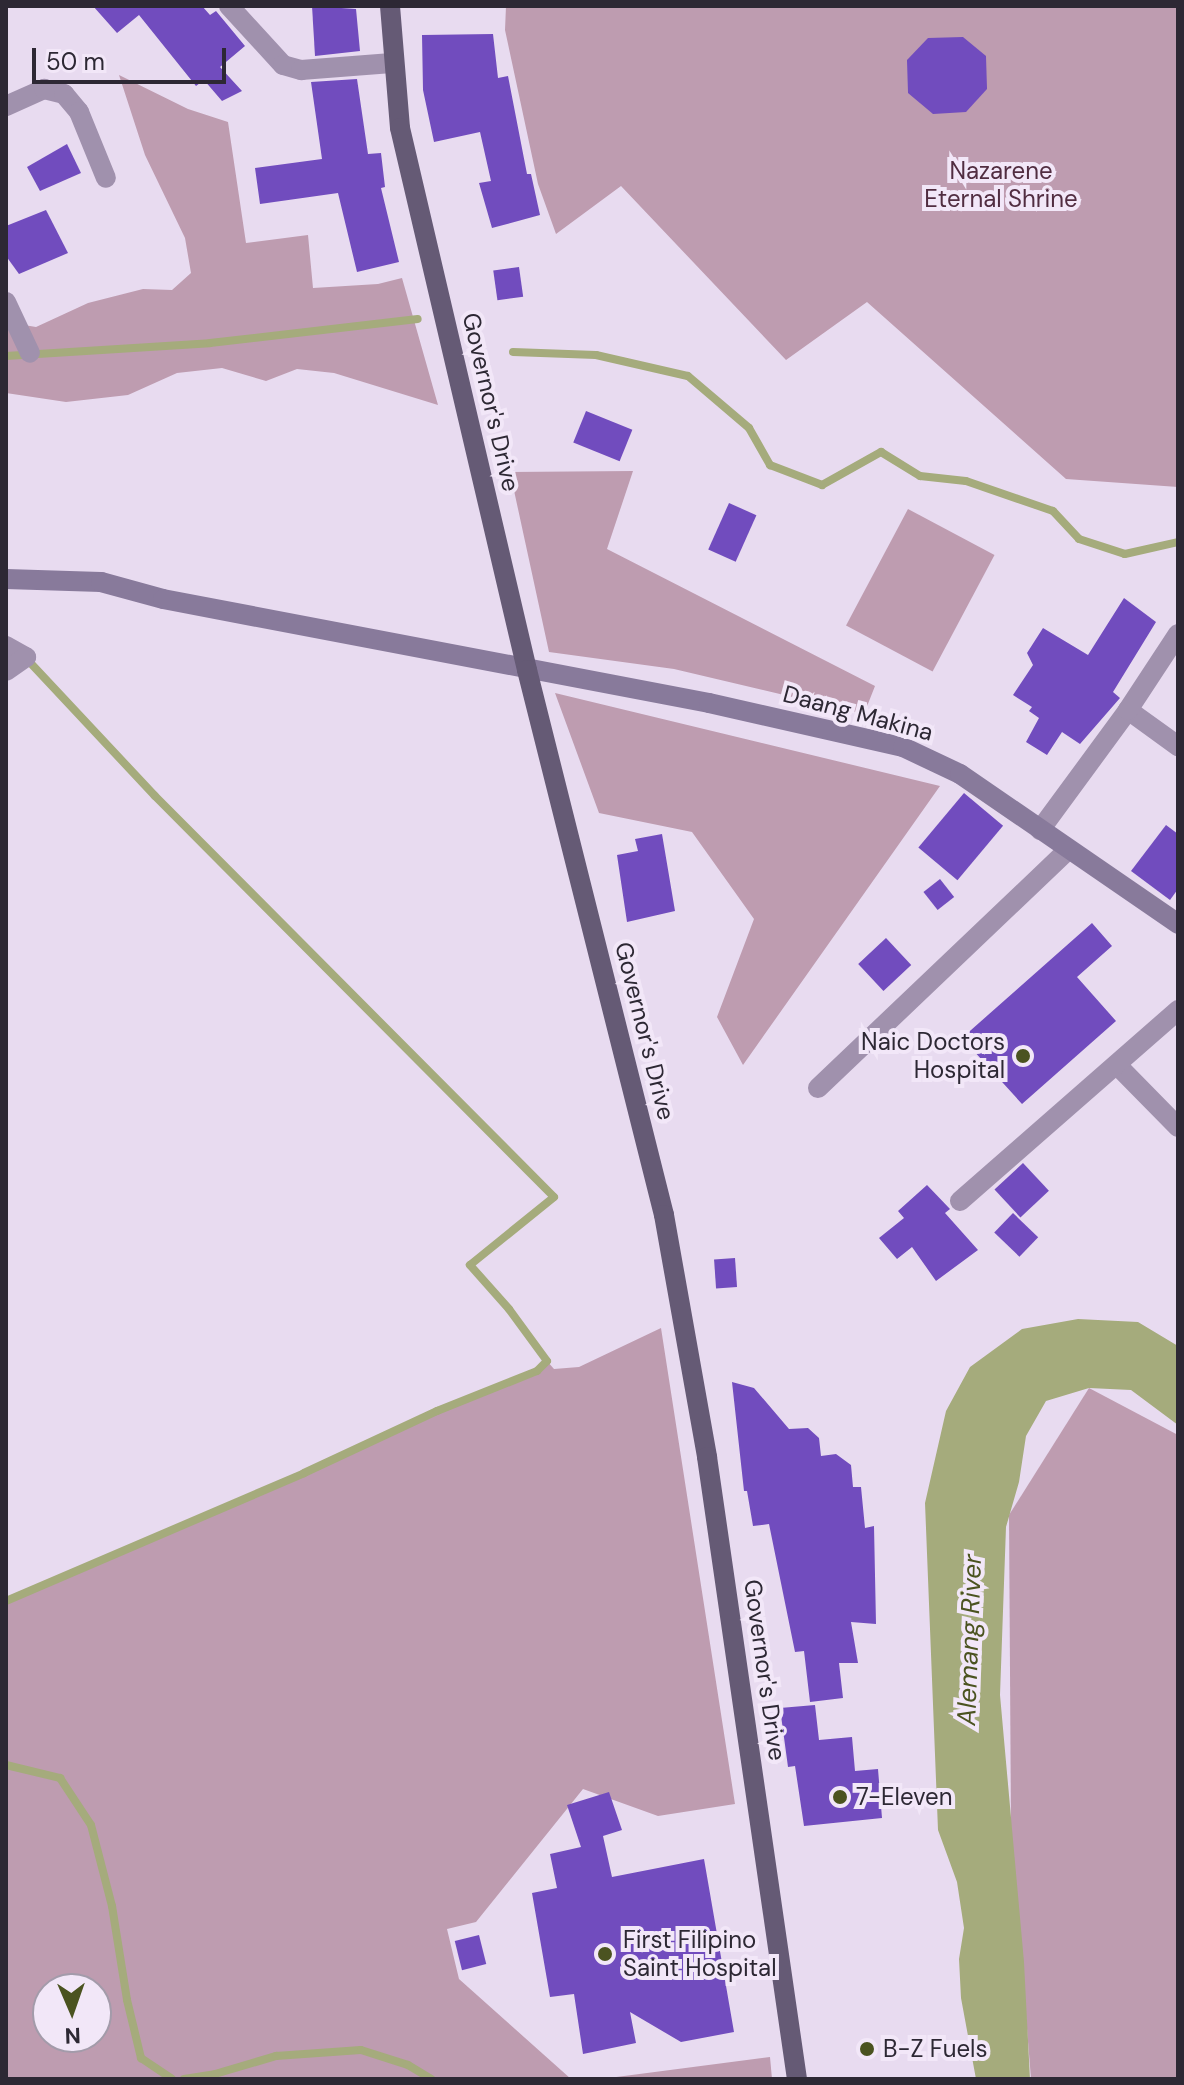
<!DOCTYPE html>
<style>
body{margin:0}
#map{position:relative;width:1184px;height:2085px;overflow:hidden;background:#e8dbf0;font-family:"DM Sans",sans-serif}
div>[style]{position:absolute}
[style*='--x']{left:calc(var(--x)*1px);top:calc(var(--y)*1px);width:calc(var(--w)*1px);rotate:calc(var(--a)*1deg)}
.green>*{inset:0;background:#be9cb0;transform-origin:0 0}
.water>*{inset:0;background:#a5ab7c}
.stream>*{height:8px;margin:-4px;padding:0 4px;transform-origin:4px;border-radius:4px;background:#a5ab7c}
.building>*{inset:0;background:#714cbe;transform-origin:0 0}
.street>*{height:20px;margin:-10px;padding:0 10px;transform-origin:10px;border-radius:10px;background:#a091ad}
.secondary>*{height:20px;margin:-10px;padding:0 10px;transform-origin:10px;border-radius:10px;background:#887a9b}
.primary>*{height:20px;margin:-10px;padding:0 10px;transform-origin:10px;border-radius:10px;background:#655a75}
.dots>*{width:22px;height:22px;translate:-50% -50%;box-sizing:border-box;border:4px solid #f2e7f8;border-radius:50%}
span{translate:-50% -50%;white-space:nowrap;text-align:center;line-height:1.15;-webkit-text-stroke:8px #f2e7f8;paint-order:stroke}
.park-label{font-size:24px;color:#512d41}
.street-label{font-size:24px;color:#2d2834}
.poi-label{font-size:24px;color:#2d2834}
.right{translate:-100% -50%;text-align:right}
.left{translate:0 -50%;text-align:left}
.water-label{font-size:26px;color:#4b5320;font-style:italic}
.frame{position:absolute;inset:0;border:8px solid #2d2834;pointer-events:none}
.north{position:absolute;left:32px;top:1973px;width:80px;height:80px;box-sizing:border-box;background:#f2e7f8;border:2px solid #a39baa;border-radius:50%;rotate:178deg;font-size:22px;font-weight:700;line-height:32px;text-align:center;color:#2d2834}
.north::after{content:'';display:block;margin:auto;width:28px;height:36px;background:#4b5320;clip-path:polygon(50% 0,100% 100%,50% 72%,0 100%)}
.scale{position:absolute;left:32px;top:48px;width:194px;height:36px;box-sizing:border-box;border:4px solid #2d2834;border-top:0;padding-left:10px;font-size:24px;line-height:28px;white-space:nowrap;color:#2d2834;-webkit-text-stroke:6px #f2e7f8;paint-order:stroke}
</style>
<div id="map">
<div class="green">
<i style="clip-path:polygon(506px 6px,1178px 6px,1178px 487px,1066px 479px,867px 302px,786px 360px,621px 186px,556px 234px,538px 184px,505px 30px)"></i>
<i style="clip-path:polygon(88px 23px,119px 75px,188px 109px,228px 122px,246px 243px,308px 235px,313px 288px,378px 284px,402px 278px,438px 405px,334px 373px,297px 369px,266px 381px,222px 368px,177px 373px,128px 395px,66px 402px,6px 393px,6px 322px,36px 327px,88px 303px,143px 289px,172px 290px,191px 273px,185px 238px,145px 155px,119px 75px)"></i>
<i style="clip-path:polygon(633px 471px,607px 549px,875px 686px,864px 714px,674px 669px,549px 652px,510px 472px)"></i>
<i style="left:908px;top:509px;width:98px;height:132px;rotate:28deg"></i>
<i style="clip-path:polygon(555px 693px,940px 786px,743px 1065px,717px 1017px,754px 919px,692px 832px,599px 813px)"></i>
<i style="clip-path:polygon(evenodd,661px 1328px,735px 1804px,658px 1816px,583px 1789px,476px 1922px,447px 1929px,459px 1979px,571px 2079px,6px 2079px,6px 1601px,305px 1473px,437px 1411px,537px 1371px,547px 1361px,554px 1369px,579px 1367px,661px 1328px,48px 1989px,96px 1989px,96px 2037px,48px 2037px,48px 1989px)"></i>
<i style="clip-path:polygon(1089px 1388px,1178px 1435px,1178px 2079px,1031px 2079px,1011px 1826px,1009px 1515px)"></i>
<i style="clip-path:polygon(770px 2057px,772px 2079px,601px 2079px)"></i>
</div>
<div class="water">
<i style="clip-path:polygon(1078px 1319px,1138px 1322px,1178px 1346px,1178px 1425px,1131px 1390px,1089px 1388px,1046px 1401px,1026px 1436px,1019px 1482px,1006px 1527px,1000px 1695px,1024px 1962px,1030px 2079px,976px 2079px,961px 1998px,959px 1959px,964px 1928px,957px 1882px,938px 1830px,925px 1503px,946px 1411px,970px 1367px,1022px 1329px)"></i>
</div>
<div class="stream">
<i style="--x:513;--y:352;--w:83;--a:2.1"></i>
<i style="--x:596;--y:355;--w:94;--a:12.9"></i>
<i style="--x:688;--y:376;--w:80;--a:40.4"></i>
<i style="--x:749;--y:428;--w:43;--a:60.4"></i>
<i style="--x:770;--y:465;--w:56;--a:21"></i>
<i style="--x:822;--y:485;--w:68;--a:-29.2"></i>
<i style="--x:881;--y:452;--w:46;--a:31.6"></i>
<i style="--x:920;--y:476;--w:46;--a:6.2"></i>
<i style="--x:966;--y:481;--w:92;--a:19"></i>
<i style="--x:1053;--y:511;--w:38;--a:47"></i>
<i style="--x:1079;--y:539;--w:48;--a:18.1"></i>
<i style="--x:1125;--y:554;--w:54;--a:-12.8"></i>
<i style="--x:6;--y:356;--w:204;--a:-3.6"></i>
<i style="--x:210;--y:343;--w:209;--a:-6.6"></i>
<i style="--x:6;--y:1601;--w:324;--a:-23.2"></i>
<i style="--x:304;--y:1473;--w:147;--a:-25"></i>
<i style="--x:437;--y:1411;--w:108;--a:-21.8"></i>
<i style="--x:537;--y:1371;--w:14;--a:-45"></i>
<i style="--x:547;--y:1361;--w:64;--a:-126.2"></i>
<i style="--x:509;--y:1309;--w:59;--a:-131.6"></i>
<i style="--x:470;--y:1265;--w:108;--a:-39"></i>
<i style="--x:554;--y:1197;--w:566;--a:-134.86"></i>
<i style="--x:155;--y:796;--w:187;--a:-133.1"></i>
<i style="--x:6;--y:1765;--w:56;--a:13.5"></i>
<i style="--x:60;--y:1778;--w:56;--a:56.6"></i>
<i style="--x:91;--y:1825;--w:84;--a:75.5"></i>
<i style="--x:112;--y:1906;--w:95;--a:80.9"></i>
<i style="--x:127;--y:2000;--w:60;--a:76.4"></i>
<i style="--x:141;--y:2058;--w:37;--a:34"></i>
<i style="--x:184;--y:2079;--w:31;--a:-9"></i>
<i style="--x:215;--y:2074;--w:64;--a:-16.4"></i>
<i style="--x:276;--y:2056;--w:85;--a:-4"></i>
<i style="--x:361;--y:2050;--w:49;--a:17.7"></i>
<i style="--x:408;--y:2065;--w:27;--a:31"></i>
</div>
<div class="building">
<i style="clip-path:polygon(93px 6px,202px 6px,210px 15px,216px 11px,245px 46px,220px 67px,242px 91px,222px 101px,204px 80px,196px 86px,139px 15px,117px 33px)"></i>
<i style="clip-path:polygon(312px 6px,356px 9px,360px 51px,315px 56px)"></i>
<i style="clip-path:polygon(493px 34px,498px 78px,508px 76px,527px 174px,531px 174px,540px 215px,492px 228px,479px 183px,491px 181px,480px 132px,434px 142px,423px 90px,422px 35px)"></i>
<i style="clip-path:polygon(963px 37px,986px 56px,987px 89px,966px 112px,933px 114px,908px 93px,907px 60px,928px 38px)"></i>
<i style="clip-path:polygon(357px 79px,368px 154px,381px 153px,385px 187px,381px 188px,399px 262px,357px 272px,338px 193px,260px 204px,255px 168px,322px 159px,311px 82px)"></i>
<i style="clip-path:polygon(67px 144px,81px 173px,40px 191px,27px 167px)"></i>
<i style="clip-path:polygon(46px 210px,68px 253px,19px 274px,6px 256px,6px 226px)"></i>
<i style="left:519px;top:267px;width:30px;height:26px;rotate:82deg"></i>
<i style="left:586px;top:411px;width:50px;height:34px;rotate:22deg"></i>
<i style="left:729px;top:503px;width:30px;height:51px;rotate:24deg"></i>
<i style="clip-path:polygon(1124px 598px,1156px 622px,1113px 692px,1120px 698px,1080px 744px,1062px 732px,1047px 755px,1026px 742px,1039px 718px,1029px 711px,1032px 707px,1013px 695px,1033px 665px,1027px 653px,1043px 628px,1088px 655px)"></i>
<i style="left:964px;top:793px;width:51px;height:71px;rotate:40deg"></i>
<i style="clip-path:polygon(1166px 825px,1178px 834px,1178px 889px,1170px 900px,1131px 871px)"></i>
<i style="clip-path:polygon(662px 834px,675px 911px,627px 922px,617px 855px,638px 851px,635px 839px)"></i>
<i style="left:940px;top:879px;width:23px;height:21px;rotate:52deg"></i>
<i style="clip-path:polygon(1092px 923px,1112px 946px,1077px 977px,1116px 1021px,1022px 1104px,962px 1038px)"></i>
<i style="left:886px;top:938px;width:37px;height:38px;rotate:47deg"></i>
<i style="left:1023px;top:1163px;width:38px;height:39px;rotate:47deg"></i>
<i style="clip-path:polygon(927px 1185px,950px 1209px,945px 1213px,978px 1250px,936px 1281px,912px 1247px,897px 1259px,879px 1238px,904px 1218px,898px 1211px)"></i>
<i style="left:1013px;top:1213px;width:35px;height:27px;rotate:44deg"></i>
<i style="left:735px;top:1258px;width:29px;height:21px;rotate:86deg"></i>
<i style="clip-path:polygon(732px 1382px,754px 1388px,789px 1429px,808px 1428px,819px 1438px,821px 1456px,836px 1454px,851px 1465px,853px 1487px,861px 1487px,865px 1528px,874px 1526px,876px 1624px,851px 1622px,858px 1663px,839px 1663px,843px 1698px,810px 1702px,804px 1651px,795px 1652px,769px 1524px,753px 1526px,747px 1491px,744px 1491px)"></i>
<i style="clip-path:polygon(815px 1705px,819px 1740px,852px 1737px,855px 1771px,878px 1769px,882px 1818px,804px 1826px,795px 1766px,788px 1767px,780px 1708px)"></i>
<i style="clip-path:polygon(609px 1792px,622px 1830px,603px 1836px,612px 1877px,704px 1859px,734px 2032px,681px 2042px,630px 2012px,636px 2043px,583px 2054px,574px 1994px,550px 1997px,532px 1893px,557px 1888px,550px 1854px,581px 1847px,567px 1805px)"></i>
<i style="left:479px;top:1935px;width:30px;height:25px;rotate:76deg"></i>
</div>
<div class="street">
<i style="--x:229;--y:6;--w:80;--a:47.5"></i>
<i style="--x:283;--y:65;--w:19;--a:16"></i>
<i style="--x:301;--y:70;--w:91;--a:-4.4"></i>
<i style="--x:6;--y:106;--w:42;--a:-24.1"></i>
<i style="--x:44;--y:89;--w:21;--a:14"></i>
<i style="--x:64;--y:94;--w:23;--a:50"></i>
<i style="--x:79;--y:112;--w:71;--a:67.8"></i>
<i style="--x:6;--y:302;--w:56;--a:64.8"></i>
<i style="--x:6;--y:646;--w:23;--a:29"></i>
<i style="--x:26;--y:657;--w:24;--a:145"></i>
<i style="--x:1128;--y:710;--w:62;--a:35.8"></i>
<i style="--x:1040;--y:830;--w:149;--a:-53.7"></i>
<i style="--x:1128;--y:710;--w:91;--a:-56.7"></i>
<i style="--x:1118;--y:1066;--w:86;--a:45.5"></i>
<i style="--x:818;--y:1088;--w:345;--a:-43.6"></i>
<i style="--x:960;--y:1201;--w:290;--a:-41.2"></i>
</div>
<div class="secondary">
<i style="--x:6;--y:579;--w:95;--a:1.8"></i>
<i style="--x:101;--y:582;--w:64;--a:15.3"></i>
<i style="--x:163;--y:599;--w:556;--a:10.78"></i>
<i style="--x:709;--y:703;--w:199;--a:12.8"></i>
<i style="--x:903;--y:747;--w:63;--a:25.3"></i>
<i style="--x:960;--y:774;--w:265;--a:34.5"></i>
</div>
<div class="primary">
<i style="--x:390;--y:6;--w:122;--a:85.3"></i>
<i style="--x:400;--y:128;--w:557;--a:76.81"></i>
<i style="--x:527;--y:670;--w:562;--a:75.89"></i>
<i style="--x:664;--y:1215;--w:246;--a:79.9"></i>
<i style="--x:707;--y:1457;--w:628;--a:81.77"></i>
</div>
<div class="dots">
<i style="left:1023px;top:1056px;background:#4b5320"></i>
<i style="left:840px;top:1797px;background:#4b5320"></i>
<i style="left:605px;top:1954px;background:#4b5320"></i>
<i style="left:867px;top:2049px;background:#4b5320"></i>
</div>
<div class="park-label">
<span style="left:1001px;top:185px">Nazarene<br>Eternal Shrine</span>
</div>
<div class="street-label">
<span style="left:491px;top:402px;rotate:77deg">Governor's Drive</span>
<span style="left:858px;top:713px;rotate:15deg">Daang Makina</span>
<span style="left:645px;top:1031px;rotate:76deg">Governor's Drive</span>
<span style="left:765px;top:1670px;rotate:82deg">Governor's Drive</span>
</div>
<div class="poi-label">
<span class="right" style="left:1005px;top:1056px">Naic Doctors<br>Hospital</span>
<span class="left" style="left:856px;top:1797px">7-Eleven</span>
<span class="left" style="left:623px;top:1954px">First Filipino<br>Saint Hospital</span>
<span class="left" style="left:883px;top:2049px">B-Z Fuels</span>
</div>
<div class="water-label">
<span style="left:970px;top:1640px;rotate:-88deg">Alemang River</span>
</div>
<div class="frame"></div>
<div class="north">N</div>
<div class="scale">50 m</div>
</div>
